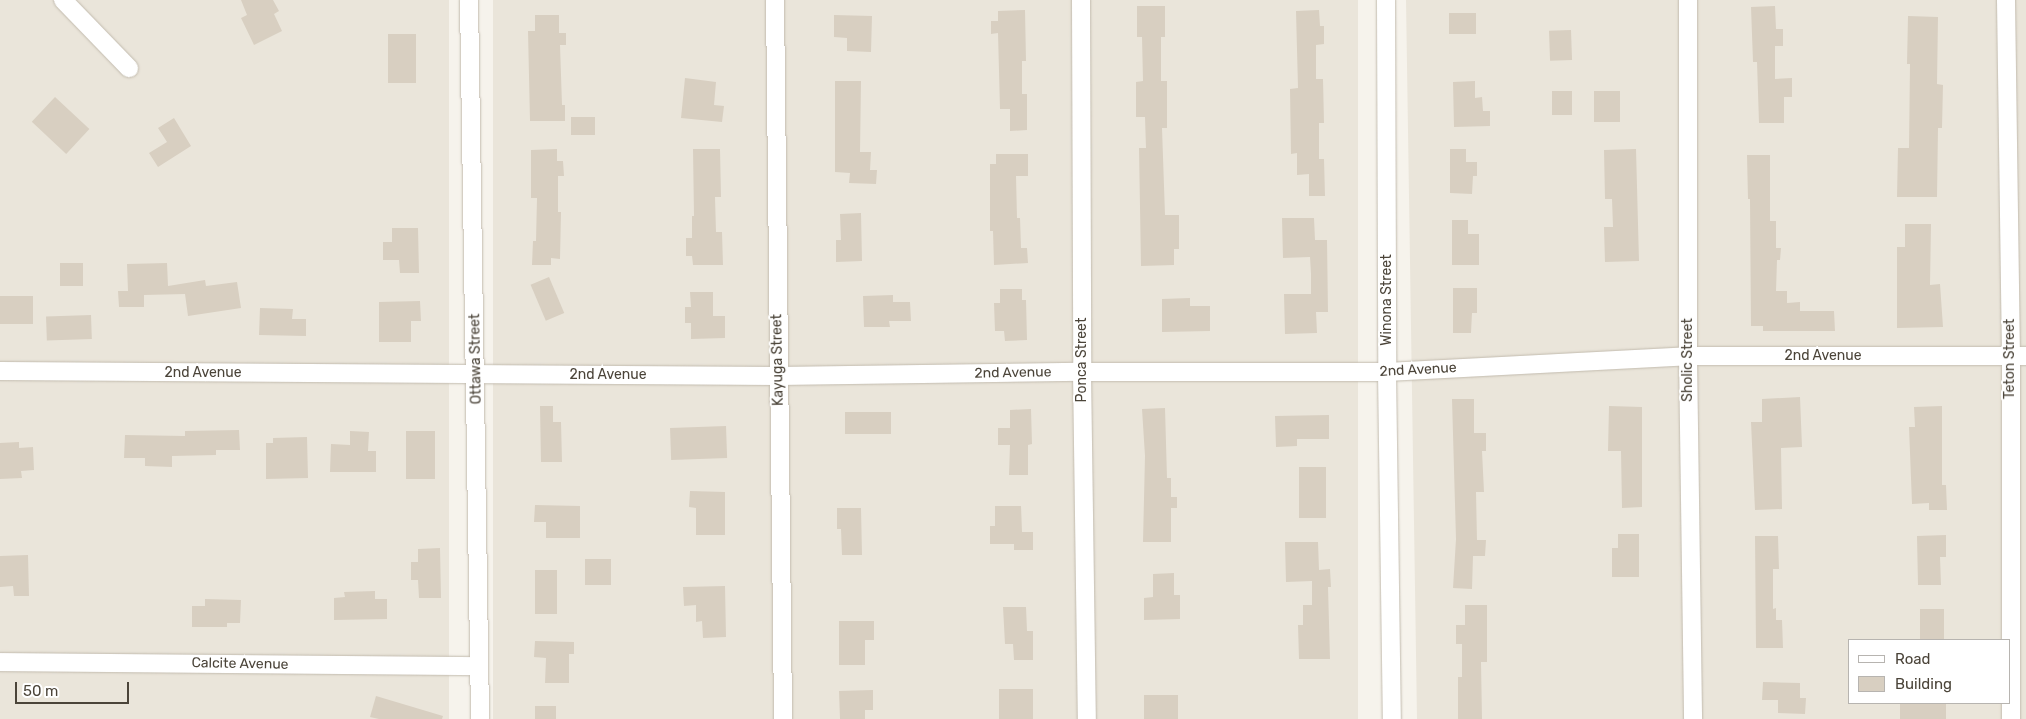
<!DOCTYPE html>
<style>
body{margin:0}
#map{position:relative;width:2026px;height:719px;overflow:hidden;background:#f6f3ec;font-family:Rubik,sans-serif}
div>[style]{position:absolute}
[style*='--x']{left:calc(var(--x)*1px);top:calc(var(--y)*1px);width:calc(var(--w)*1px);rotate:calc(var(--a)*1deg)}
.residential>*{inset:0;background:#eae5da;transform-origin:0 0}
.building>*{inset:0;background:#d8cfc1;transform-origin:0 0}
.roads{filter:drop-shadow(0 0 1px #c2bbae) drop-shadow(0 0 1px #c2bbae)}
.minor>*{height:18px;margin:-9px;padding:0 9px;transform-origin:9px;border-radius:9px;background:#fff}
span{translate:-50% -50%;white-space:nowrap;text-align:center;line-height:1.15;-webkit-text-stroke:4px #fff;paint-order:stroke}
.street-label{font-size:14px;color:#4b4439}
.legend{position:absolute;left:1848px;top:639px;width:162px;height:65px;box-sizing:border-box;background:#fff;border:1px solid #b7b4b0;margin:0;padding:6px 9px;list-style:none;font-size:15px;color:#4b4439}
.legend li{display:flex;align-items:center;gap:10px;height:25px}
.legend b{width:25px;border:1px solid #b7b4b0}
.scale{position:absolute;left:15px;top:682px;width:114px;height:22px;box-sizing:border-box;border:2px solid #4b4439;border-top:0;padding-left:6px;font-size:15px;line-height:18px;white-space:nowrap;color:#4b4439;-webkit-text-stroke:4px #fff;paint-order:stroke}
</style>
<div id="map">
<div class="residential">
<i style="left:0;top:0;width:449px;height:719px"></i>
<i style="left:493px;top:0;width:865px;height:719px"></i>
<i style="clip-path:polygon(evenodd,1406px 0,2026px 0,2026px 719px,1417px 719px,1406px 0,1850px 640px,2010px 640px,2010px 703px,1850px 703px,1850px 640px)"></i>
</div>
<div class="building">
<i style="clip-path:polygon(241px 0,273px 0,279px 11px,274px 14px,282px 31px,254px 45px,241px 18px,247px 15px)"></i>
<i style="clip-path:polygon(1137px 6px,1165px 6px,1165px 37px,1161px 37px,1161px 81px,1167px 81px,1167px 128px,1162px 128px,1165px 215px,1179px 215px,1179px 249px,1174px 249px,1174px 265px,1141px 266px,1139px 148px,1146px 148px,1145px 117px,1136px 117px,1136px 82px,1143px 81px,1142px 37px,1137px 37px)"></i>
<i style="clip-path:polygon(1775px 6px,1776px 29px,1783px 29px,1783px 46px,1775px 46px,1775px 79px,1792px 78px,1792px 97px,1784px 97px,1784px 123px,1759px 123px,1757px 62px,1753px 62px,1751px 7px)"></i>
<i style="clip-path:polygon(1025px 10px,1026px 61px,1022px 61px,1022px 94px,1027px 94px,1027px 130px,1010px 131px,1010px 109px,1000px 109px,998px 33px,991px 34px,991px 21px,998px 21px,998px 11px)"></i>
<i style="clip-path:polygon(1319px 10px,1320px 26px,1324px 26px,1324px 44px,1316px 45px,1316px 79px,1323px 79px,1324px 123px,1319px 123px,1319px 159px,1324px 159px,1325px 196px,1309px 196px,1309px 174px,1297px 175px,1297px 153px,1291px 154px,1290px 89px,1298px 88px,1296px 11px)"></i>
<i style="left:1449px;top:13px;width:27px;height:21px"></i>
<i style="clip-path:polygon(535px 15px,559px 15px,559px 33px,566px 33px,566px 45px,560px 45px,562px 105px,565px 105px,565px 121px,530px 121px,528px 31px,535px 31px)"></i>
<i style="clip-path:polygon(834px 15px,872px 16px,871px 52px,847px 51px,847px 38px,834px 37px)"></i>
<i style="clip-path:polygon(1908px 16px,1938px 17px,1937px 84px,1943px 85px,1942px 128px,1938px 128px,1937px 197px,1897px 197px,1898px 148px,1909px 148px,1910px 64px,1907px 64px)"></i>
<i style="left:1571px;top:30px;width:30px;height:22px;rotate:88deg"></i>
<i style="left:388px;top:34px;width:28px;height:49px"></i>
<i style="clip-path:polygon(685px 78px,716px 82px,714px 105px,724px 106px,722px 122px,681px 118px)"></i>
<i style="clip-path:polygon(835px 81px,861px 81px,860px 152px,871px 152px,870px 170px,877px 170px,876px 184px,849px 183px,850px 173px,835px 172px)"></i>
<i style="clip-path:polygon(1475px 81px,1475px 98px,1482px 97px,1483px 111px,1490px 111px,1490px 126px,1454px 127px,1453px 82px)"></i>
<i style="left:1552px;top:91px;width:20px;height:24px"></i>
<i style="left:1594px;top:91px;width:26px;height:31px"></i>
<i style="left:55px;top:97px;width:47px;height:34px;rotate:43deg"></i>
<i style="left:571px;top:117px;width:24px;height:18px"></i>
<i style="clip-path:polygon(174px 118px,191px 146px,158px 167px,149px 153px,167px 142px,158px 128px)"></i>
<i style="clip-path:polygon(557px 149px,557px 161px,563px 161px,564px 176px,558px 176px,558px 212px,561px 212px,560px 259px,551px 258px,551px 265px,532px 265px,533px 241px,536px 241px,537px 198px,531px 198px,531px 150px)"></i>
<i style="clip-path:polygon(693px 149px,720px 149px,721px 197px,715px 197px,716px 232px,722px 232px,723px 265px,693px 265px,692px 256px,686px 256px,686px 238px,692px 238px,692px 216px,694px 216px)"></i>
<i style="clip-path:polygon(1450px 149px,1466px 149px,1466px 162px,1477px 162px,1477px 176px,1473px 176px,1472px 194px,1450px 193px)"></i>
<i style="clip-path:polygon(1636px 149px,1639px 261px,1605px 262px,1604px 227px,1613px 227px,1612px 199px,1605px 199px,1604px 150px)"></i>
<i style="clip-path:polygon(996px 154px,1028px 154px,1028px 176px,1016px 176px,1017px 218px,1020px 218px,1021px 248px,1027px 248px,1028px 263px,994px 265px,993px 231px,990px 231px,990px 164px,996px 164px)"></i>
<i style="clip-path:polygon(1747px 155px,1770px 155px,1770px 221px,1776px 221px,1776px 248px,1781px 248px,1780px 260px,1777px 260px,1776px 291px,1787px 291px,1787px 303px,1800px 302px,1800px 311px,1834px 311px,1835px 331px,1763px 331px,1763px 326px,1751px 326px,1750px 199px,1748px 199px)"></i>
<i style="clip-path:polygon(861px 213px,862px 261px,836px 262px,836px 240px,841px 240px,840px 214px)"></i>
<i style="clip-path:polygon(1282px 218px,1314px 218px,1315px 240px,1327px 240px,1328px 312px,1316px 312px,1317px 333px,1285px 334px,1284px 294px,1311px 294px,1311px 274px,1310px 257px,1283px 258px)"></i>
<i style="clip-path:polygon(1452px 220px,1468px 220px,1468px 234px,1479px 234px,1479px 265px,1452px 265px)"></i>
<i style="clip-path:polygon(1905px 224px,1931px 224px,1930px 285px,1940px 284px,1943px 327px,1897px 328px,1897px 247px,1905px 247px)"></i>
<i style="clip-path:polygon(392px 228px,418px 228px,419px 273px,400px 273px,399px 260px,383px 260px,383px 242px,392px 242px)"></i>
<i style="left:60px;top:263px;width:23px;height:23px"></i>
<i style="clip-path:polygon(167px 263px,168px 286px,205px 280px,206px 286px,237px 282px,241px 308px,188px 316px,185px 294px,144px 295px,144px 307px,119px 307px,118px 291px,128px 291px,127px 264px)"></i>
<i style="left:549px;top:277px;width:39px;height:20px;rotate:67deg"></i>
<i style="clip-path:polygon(1453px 288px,1477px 288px,1477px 313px,1472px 313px,1471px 333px,1453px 333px)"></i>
<i style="clip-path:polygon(1000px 289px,1022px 289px,1022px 300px,1026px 300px,1027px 340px,1005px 341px,1004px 331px,995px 331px,994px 303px,1000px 303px)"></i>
<i style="clip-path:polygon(690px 292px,713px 292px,713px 316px,725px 316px,725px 338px,691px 339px,691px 323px,685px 323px,685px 307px,691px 307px)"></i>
<i style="clip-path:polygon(893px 295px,893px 302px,910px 302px,911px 321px,889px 321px,890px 327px,864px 327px,863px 296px)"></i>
<i style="left:0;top:296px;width:33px;height:28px"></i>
<i style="clip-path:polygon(1190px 298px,1190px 306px,1210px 306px,1210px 331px,1162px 332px,1162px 299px)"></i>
<i style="clip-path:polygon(420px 301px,421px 321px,411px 321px,411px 342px,379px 342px,379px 302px)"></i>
<i style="clip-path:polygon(260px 308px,293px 309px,292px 319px,306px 319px,306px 336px,259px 335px)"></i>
<i style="left:91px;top:315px;width:24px;height:45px;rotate:88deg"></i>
<i style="clip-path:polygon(1800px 397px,1802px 447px,1781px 448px,1782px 509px,1755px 510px,1751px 422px,1762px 422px,1762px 399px)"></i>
<i style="clip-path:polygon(1452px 399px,1474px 399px,1474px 433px,1486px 433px,1486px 451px,1482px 451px,1484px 492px,1476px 492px,1477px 540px,1486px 540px,1485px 556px,1473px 556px,1472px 589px,1453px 588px,1456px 539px)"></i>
<i style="clip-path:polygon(540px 406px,553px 406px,553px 422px,561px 422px,562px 462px,541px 462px)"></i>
<i style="clip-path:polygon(1609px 406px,1642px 407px,1642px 507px,1622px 508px,1621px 451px,1608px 451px)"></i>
<i style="clip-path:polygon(1942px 406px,1942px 485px,1946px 485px,1947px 510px,1929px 510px,1929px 503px,1912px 504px,1909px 427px,1915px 427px,1914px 407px)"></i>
<i style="clip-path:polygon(1165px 408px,1167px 478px,1171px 478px,1171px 497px,1177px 497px,1177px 508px,1171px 508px,1171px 542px,1143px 542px,1145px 456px,1142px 409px)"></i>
<i style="clip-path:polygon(1031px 409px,1032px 444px,1028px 445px,1028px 475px,1009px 475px,1010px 445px,998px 445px,998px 428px,1010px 428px,1010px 410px)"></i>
<i style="left:891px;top:412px;width:22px;height:46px;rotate:90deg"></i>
<i style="clip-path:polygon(1329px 415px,1329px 439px,1297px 439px,1297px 446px,1276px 447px,1275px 416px)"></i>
<i style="left:726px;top:426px;width:32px;height:56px;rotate:88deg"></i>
<i style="clip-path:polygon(239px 430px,240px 450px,216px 450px,216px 455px,172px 456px,172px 467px,145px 466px,145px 458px,124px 458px,125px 435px,185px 436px,185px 431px)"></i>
<i style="clip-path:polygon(350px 431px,369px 432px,368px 451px,376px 451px,376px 472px,330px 472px,331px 444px,350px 445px)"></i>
<i style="left:406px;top:431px;width:29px;height:48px"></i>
<i style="clip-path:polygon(307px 437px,308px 478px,266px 479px,266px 443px,273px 443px,273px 438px)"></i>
<i style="clip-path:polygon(19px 442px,19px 448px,33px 447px,34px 470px,21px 471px,22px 478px,0 479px,0 443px)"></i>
<i style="left:1299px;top:467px;width:27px;height:51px"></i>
<i style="clip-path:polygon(690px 491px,725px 492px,725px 535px,696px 535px,696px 508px,689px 507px)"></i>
<i style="clip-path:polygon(535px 505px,580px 506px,580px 538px,546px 538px,546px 522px,534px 522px)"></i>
<i style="clip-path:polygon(995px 506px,1021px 506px,1022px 532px,1033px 532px,1033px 550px,1014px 550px,1014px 544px,990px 544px,990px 526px,995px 526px)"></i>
<i style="clip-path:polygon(837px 508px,861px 508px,862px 555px,842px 555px,841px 529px,837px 529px)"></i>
<i style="clip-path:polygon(1618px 534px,1639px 534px,1639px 577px,1612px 577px,1612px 548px,1618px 548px)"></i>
<i style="clip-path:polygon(1946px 535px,1946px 557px,1940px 557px,1941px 585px,1918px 585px,1917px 536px)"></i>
<i style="clip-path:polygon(1755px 536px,1778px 536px,1779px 569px,1773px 569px,1773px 609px,1776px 608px,1776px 620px,1782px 620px,1783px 648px,1756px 648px)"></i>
<i style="clip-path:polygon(1285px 542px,1318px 542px,1319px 570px,1330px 569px,1331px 587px,1328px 587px,1330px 659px,1299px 659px,1298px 625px,1303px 625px,1303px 605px,1312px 605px,1312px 581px,1286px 582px)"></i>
<i style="clip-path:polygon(440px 548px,441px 598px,419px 598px,418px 580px,411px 580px,411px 562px,418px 562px,418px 549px)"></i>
<i style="clip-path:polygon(28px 555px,29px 596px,14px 596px,13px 586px,0 587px,0 556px)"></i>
<i style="left:585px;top:559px;width:26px;height:26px"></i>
<i style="left:535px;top:570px;width:22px;height:44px"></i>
<i style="clip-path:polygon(1174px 573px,1174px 595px,1180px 595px,1180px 619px,1144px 620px,1144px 598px,1153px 597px,1153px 574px)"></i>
<i style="clip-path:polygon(725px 586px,726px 637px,703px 638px,702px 621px,696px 622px,696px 605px,684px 606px,683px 587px)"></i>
<i style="clip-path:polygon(375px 591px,375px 599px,387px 599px,387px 619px,334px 620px,334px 598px,345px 597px,344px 592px)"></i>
<i style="clip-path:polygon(205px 599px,241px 600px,240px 623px,227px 623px,227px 627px,192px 627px,192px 606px,205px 606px)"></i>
<i style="clip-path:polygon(1465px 605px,1487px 605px,1487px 662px,1481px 662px,1482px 719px,1458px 719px,1458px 677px,1462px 677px,1462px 644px,1456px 644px,1456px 625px,1465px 625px)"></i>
<i style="clip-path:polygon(1003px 607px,1026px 607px,1027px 631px,1033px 631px,1033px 660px,1014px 660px,1013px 644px,1005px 644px)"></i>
<i style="left:1920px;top:609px;width:24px;height:31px"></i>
<i style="clip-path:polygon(839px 621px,874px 621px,874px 640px,865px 640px,865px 665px,839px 665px)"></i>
<i style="clip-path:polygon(535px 641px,574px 642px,574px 654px,569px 654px,569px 683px,545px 683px,546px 658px,534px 657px)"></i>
<i style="clip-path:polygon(1763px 682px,1800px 683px,1800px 698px,1806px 698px,1805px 714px,1778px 713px,1778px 700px,1762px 700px)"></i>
<i style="left:999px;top:689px;width:34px;height:30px"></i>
<i style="clip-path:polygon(873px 690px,873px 710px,865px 710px,865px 719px,840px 719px,839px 691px)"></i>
<i style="left:1178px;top:695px;width:24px;height:34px;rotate:90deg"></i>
<i style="clip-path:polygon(376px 696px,443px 716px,442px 719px,379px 719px,370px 717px)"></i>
<i style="left:1900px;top:703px;width:46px;height:16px"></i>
<i style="left:535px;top:706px;width:21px;height:13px"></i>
</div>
<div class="roads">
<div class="minor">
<i style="--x:63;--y:0;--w:95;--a:45.9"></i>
<i style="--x:469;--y:0;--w:719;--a:89.12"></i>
<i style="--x:775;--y:0;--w:719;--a:89.36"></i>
<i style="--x:1081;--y:0;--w:372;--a:89.8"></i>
<i style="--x:1082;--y:372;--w:347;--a:89.2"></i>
<i style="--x:1386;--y:0;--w:372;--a:89.8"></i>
<i style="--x:1387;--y:372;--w:347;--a:89.2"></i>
<i style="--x:1688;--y:0;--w:356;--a:90"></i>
<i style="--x:1688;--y:356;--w:363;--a:89.2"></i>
<i style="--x:2006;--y:0;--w:356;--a:89.2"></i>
<i style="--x:2011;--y:356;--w:363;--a:90"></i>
<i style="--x:0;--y:371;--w:778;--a:0.37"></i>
<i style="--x:778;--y:376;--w:304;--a:-0.8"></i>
<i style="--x:1082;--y:372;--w:305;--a:0"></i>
<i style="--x:1387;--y:372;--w:301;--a:-3"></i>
<i style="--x:1688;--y:356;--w:338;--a:0"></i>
<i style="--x:0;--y:662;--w:479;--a:0.5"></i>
</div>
</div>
<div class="street-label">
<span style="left:1387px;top:300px;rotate:-90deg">Winona Street</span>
<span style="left:1823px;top:356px">2nd Avenue</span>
<span style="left:476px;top:359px;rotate:-91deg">Ottawa Street</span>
<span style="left:2010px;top:359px;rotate:-90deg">Teton Street</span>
<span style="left:778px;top:360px;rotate:-91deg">Kayuga Street</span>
<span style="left:1082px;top:360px;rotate:-90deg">Ponca Street</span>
<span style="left:1688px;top:360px;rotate:-90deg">Sholic Street</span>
<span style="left:1418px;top:370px;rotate:-3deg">2nd Avenue</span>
<span style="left:203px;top:373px">2nd Avenue</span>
<span style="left:1013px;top:373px;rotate:-1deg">2nd Avenue</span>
<span style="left:608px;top:375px">2nd Avenue</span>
<span style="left:240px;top:664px;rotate:1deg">Calcite Avenue</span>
</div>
<ul class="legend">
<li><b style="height:6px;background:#fff"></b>Road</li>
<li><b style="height:14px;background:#d8cfc1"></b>Building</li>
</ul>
<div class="scale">50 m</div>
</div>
